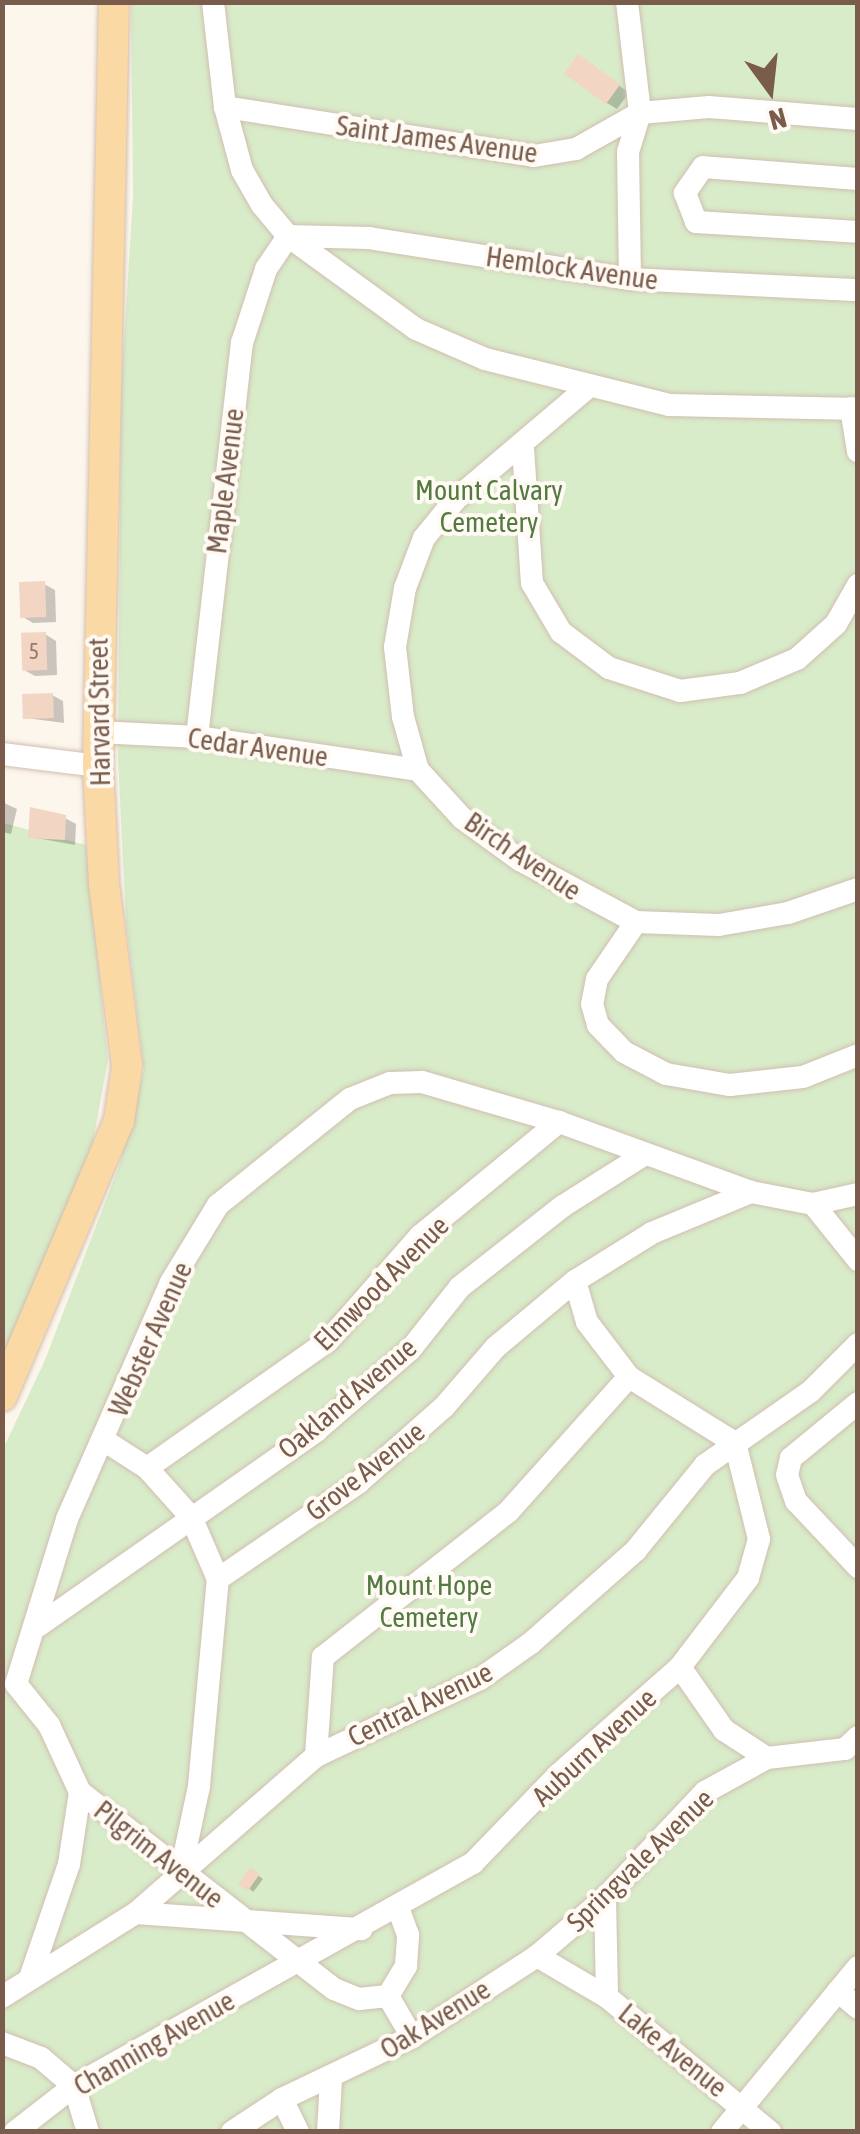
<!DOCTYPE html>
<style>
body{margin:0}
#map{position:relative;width:860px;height:2134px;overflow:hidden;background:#fdf6ec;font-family:"Asap Condensed",sans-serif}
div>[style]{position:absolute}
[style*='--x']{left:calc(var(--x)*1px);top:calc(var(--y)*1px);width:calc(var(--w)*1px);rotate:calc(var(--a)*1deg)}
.green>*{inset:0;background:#d8ecc9}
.shadow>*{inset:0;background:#0003;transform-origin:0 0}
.building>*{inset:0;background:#f3d5c3;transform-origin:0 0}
.roads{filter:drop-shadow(0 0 2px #d1beb0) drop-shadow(0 0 2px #d1beb0)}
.minor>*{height:22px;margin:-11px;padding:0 11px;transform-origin:11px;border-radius:11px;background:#fff}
.major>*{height:30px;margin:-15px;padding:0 15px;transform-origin:15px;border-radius:15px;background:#fbd9a5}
span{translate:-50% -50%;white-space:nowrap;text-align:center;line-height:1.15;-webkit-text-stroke:8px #fffaf3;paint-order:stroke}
.number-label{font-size:22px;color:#987a6a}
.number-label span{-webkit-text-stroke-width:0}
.street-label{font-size:28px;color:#7a5c4d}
.park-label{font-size:28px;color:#537a41}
.frame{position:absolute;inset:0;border:5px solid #7a5c4d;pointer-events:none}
.north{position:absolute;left:720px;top:40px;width:100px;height:100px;-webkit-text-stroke:8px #fffaf3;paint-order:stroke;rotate:165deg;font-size:28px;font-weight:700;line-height:40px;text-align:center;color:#7a5c4d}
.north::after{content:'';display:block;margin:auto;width:35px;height:45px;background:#7a5c4d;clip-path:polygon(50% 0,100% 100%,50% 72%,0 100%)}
</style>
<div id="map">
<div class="green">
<i style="clip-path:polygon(131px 3px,857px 3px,857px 2131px,3px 2132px,3px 1449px,45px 1360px,119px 1166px,144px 1070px,126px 922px,118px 758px,121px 391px,133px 196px)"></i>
<i style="clip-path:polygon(3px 823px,86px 845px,108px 1060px,90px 1158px,3px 1362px)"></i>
</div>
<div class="shadow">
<i style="clip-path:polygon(590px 63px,629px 93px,617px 109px,607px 103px)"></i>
<i style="clip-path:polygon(44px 584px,55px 590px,56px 622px,33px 623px,23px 617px)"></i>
<i style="clip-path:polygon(45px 634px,56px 641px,57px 675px,35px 676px,24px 670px)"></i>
<i style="clip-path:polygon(52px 695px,63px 701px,64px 723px,26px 718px)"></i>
<i style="clip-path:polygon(2px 802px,17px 809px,11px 834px,2px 832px)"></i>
<i style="clip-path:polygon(65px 818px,76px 824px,75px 845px,31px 837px)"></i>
<i style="left:251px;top:1870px;width:15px;height:16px;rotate:37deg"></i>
</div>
<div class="building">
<i style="left:578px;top:54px;width:52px;height:24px;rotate:36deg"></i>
<i style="left:45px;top:581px;width:36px;height:26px;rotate:88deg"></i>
<i style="left:46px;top:632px;width:38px;height:25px;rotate:88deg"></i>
<i style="left:53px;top:693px;width:25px;height:31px;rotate:88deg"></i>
<i style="clip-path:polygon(30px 807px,66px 815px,65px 840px,28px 838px)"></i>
<i style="left:250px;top:1867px;width:12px;height:21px;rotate:35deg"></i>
</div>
<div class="roads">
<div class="minor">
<i style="--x:213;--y:2;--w:106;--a:83.5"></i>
<i style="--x:225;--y:107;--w:65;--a:74.9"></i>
<i style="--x:242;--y:170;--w:40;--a:60.3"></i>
<i style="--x:262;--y:205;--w:40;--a:50"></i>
<i style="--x:288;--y:236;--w:158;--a:36"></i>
<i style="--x:416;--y:329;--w:75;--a:23.5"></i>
<i style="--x:485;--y:359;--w:190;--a:14"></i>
<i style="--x:669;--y:405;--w:189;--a:1.2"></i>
<i style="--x:627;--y:2;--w:112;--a:83.3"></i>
<i style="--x:640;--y:113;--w:41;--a:107.1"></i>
<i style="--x:628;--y:152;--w:127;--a:89.1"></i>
<i style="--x:225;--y:107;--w:313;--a:9"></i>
<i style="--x:534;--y:156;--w:43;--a:-9.5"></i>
<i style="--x:576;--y:149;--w:73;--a:-29.4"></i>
<i style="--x:640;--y:113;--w:69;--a:-5"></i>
<i style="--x:709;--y:107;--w:149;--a:4.6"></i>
<i style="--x:858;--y:179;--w:155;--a:-175.6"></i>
<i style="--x:703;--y:167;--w:32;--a:125"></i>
<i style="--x:685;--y:193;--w:31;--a:69"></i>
<i style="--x:696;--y:222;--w:162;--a:3.5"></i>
<i style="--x:288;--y:236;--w:81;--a:1.4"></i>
<i style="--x:369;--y:238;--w:264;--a:8.9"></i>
<i style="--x:630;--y:279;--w:228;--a:2.8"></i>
<i style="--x:587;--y:388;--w:173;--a:139.7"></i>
<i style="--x:455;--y:500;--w:49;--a:129.2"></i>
<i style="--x:424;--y:538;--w:53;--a:110.8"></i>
<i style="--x:405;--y:588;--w:60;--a:99.6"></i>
<i style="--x:395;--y:647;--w:70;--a:83.5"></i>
<i style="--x:403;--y:717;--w:55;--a:74.2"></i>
<i style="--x:418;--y:770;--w:65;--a:47.5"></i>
<i style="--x:462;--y:818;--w:72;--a:35.9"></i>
<i style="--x:520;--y:860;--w:132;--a:28.1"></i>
<i style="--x:636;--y:922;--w:83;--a:2.1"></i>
<i style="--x:719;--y:925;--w:70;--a:-9.9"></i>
<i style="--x:788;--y:913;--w:74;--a:-18.9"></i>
<i style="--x:851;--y:408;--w:44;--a:80.8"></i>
<i style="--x:523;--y:448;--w:135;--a:86.2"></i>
<i style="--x:532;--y:583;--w:57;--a:59.4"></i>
<i style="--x:561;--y:632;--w:60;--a:36.9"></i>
<i style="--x:609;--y:668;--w:75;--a:17.9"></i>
<i style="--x:680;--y:691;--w:61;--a:-7.6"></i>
<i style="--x:740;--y:683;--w:62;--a:-22.8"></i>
<i style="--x:797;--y:659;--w:52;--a:-41.9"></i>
<i style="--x:836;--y:624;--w:45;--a:-60.6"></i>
<i style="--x:98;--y:732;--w:99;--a:2.9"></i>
<i style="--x:197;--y:737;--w:223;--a:8.5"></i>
<i style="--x:197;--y:737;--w:397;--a:-83.5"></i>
<i style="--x:242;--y:343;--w:78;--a:-72"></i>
<i style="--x:266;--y:269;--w:40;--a:-56"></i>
<i style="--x:2;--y:754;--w:97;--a:7.1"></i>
<i style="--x:636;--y:922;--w:69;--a:124.4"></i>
<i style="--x:597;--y:979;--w:25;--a:101"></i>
<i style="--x:592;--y:1004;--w:22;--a:74"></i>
<i style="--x:598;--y:1025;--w:37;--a:46"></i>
<i style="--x:624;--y:1052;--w:47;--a:27.6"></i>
<i style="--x:666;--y:1074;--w:65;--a:9.8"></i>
<i style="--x:730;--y:1085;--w:73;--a:-6.3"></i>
<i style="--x:803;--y:1077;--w:59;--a:-21.8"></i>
<i style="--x:813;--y:1204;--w:72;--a:51.2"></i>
<i style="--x:575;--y:1281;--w:43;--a:73.7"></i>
<i style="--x:587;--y:1322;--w:69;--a:52.6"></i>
<i style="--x:629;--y:1377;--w:125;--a:31.9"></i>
<i style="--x:858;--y:1403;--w:87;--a:140.6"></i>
<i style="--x:791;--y:1458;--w:17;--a:103"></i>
<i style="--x:787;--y:1475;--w:28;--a:71"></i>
<i style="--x:796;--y:1501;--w:91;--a:46.8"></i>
<i style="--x:105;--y:1441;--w:50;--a:32.7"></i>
<i style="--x:147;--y:1468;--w:66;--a:48.1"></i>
<i style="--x:191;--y:1517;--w:68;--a:66.5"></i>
<i style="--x:147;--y:1468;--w:221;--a:-35.1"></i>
<i style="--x:328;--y:1341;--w:140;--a:-48.8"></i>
<i style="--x:420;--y:1236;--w:180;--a:-39.4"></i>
<i style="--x:38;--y:1626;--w:340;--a:-35"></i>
<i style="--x:316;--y:1431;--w:124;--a:-40.8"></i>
<i style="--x:410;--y:1350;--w:80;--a:-51.6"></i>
<i style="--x:460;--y:1287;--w:131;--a:-38.2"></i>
<i style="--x:563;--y:1206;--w:93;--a:-32.3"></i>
<i style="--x:680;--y:1667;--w:77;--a:55.1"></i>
<i style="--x:724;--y:1730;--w:51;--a:33.1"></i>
<i style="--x:16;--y:1684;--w:173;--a:-72.8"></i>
<i style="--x:67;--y:1519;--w:259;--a:-66.3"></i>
<i style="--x:171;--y:1282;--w:90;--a:-58.6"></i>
<i style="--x:218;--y:1205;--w:169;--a:-38.8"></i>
<i style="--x:350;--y:1099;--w:43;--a:-21.8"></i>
<i style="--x:390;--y:1083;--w:32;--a:-2"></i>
<i style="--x:422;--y:1082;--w:143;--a:16.3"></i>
<i style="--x:559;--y:1122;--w:204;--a:20"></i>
<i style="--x:751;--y:1192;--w:63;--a:11"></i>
<i style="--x:813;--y:1204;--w:46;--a:-12.5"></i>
<i style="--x:16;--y:1684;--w:53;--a:51.2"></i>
<i style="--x:49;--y:1725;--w:74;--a:65.2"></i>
<i style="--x:80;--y:1792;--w:321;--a:37.8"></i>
<i style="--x:334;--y:1989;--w:27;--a:22"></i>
<i style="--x:359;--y:1999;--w:29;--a:-6"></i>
<i style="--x:316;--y:1756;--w:99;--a:-86"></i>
<i style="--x:323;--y:1657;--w:236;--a:-38.1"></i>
<i style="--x:509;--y:1511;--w:180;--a:-48.2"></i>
<i style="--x:180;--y:1875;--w:91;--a:-77.9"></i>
<i style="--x:199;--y:1786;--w:208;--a:-84.8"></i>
<i style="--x:218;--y:1579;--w:170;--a:-34.4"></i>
<i style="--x:358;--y:1483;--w:115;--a:-41.5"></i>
<i style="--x:444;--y:1407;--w:79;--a:-49.1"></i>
<i style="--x:496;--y:1347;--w:103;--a:-39.9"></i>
<i style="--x:575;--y:1281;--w:91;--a:-31.9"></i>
<i style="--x:652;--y:1233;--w:107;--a:-22.5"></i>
<i style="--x:605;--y:1898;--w:99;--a:88.8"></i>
<i style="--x:136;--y:1913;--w:226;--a:4.1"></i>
<i style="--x:537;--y:1956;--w:81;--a:30.4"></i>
<i style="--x:607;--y:1997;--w:212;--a:39.6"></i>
<i style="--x:30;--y:1978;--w:120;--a:-71.1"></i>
<i style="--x:69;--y:1864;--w:73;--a:-81.3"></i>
<i style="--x:838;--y:1991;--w:26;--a:40"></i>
<i style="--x:388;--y:1996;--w:35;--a:-59"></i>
<i style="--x:406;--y:1966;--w:31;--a:-86"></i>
<i style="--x:408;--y:1935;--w:27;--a:-110"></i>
<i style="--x:388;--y:1996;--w:48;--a:59.7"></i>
<i style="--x:2;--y:1997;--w:158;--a:-32.1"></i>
<i style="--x:136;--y:1913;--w:239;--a:-41.1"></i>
<i style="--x:316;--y:1756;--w:181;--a:-25.2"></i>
<i style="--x:480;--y:1679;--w:62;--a:-35.2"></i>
<i style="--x:531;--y:1643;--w:140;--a:-41.5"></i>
<i style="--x:636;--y:1550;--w:109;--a:-50.9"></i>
<i style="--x:705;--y:1465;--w:129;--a:-34.9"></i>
<i style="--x:811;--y:1391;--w:66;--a:-45"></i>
<i style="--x:2;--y:2043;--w:42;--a:21"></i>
<i style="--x:41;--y:2058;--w:43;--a:40.3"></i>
<i style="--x:74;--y:2086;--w:48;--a:73.1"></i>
<i style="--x:282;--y:2099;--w:37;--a:64"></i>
<i style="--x:15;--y:2132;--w:75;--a:-37.9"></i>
<i style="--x:74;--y:2086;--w:457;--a:-29.2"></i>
<i style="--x:473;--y:1863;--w:122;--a:-46"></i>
<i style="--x:558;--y:1775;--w:163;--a:-41.5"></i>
<i style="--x:680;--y:1667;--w:112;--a:-52.6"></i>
<i style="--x:748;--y:1578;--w:41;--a:-74.2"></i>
<i style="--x:759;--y:1539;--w:99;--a:-104"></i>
<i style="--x:232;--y:2132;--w:60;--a:-33.4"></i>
<i style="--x:282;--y:2099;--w:144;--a:-25.5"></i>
<i style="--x:412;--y:2037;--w:149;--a:-32.9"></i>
<i style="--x:537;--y:1956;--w:89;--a:-40.5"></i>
<i style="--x:605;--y:1898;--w:146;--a:-46.7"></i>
<i style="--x:705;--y:1792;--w:71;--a:-28.7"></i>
<i style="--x:767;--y:1758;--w:79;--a:-6.6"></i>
<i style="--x:845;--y:1749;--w:18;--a:-43"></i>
<i style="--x:328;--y:2132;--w:53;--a:-86.8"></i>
<i style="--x:722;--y:2132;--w:214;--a:-50.5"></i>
</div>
<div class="major">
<i style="--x:2;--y:1396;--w:299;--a:-67"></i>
<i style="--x:119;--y:1121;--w:56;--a:-81.7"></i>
<i style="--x:127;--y:1066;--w:183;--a:-97.2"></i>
<i style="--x:104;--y:884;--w:118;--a:-92.9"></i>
<i style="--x:98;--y:766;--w:764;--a:-88.8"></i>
</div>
</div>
<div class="number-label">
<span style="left:34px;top:652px">5</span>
</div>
<div class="street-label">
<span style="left:437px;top:139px;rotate:8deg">Saint James Avenue</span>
<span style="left:572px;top:268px;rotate:8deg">Hemlock Avenue</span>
<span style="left:225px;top:481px;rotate:-83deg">Maple Avenue</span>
<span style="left:99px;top:712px;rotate:-91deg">Harvard Street</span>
<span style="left:258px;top:747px;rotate:8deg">Cedar Avenue</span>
<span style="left:523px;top:856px;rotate:34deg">Birch Avenue</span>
<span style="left:381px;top:1283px;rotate:-45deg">Elmwood Avenue</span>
<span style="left:150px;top:1339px;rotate:-66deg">Webster Avenue</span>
<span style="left:347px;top:1398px;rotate:-40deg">Oakland Avenue</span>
<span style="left:365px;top:1471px;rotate:-38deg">Grove Avenue</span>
<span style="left:420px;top:1704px;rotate:-26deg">Central Avenue</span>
<span style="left:594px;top:1747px;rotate:-43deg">Auburn Avenue</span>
<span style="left:159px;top:1854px;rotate:38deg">Pilgrim Avenue</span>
<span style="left:640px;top:1860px;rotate:-44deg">Springvale Avenue</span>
<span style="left:435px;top:2019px;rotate:-32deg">Oak Avenue</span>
<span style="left:154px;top:2043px;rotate:-30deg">Channing Avenue</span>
<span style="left:673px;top:2050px;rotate:39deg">Lake Avenue</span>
</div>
<div class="park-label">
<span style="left:489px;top:506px">Mount Calvary<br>Cemetery</span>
<span style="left:429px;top:1601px">Mount Hope<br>Cemetery</span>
</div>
<div class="frame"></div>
<div class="north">N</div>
</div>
